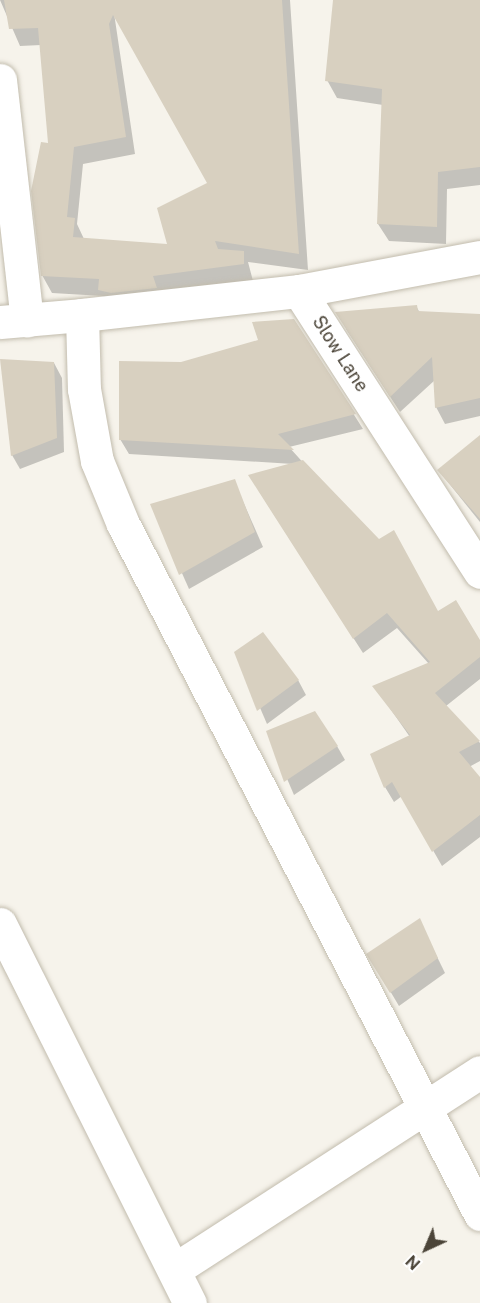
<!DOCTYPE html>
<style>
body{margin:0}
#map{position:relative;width:480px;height:1303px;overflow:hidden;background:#f6f3eb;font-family:"Public Sans",sans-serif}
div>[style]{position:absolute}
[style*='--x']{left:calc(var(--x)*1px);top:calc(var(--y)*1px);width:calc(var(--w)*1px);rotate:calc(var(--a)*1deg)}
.shadow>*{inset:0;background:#0003}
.building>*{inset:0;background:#d8d0c0}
.roads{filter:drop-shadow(0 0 2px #c2bcad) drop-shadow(0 0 2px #c2bcad)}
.minor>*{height:33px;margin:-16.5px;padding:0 16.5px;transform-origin:16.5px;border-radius:16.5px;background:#fff}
span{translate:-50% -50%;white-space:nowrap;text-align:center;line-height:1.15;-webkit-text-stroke:4.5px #fff;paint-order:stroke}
.street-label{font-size:18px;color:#4b4438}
.north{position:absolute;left:396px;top:1219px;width:60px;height:60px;-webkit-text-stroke:4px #fff;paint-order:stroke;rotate:224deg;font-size:16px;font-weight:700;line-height:24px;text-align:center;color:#4b4438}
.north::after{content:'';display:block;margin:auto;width:21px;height:27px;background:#4b4438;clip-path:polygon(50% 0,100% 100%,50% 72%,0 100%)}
</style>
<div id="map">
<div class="shadow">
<i style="clip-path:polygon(evenodd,0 0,290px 0,308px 270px,248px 262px,253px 281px,110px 307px,103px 296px,52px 293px,42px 275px,50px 145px,41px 45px,20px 46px,0 0,114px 13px,209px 183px,169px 246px,84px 239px,77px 224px,83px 164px,135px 154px,114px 13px)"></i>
<i style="clip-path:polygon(335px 0,480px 0,480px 185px,447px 189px,446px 244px,389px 241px,378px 224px,383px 105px,337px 98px,327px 80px)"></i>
<i style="clip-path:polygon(416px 306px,420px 313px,480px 315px,480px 416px,445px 424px,436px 407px,435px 380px,400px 412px,346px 329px)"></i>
<i style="clip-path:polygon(294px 320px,363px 429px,289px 447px,438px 612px,480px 643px,480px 679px,446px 706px,480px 743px,480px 761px,469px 767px,480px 780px,480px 837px,442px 866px,402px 796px,394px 802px,385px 787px,410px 737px,375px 687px,429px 664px,397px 628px,363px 653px,259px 491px,293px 464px,129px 454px,120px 439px,182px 364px,260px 341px)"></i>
<i style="clip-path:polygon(54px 363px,62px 378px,64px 452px,20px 469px,12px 455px)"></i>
<i style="clip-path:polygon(480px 437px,480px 522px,439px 471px)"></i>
<i style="clip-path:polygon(234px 481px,263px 547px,189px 589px,152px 505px)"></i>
<i style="clip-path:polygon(236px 652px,298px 680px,306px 695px,267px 724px)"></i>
<i style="clip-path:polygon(267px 732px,337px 746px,345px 760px,294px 795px)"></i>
<i style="clip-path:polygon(419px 920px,445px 973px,399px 1006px,368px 954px)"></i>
</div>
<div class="building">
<i style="clip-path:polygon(evenodd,4px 0,282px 0,299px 254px,215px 241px,218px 249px,244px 251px,244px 264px,153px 276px,157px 288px,111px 293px,98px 290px,99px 279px,41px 276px,31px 191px,41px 142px,48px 143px,38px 28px,9px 29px,4px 0,113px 15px,207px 183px,157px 208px,167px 244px,73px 237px,75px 218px,67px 217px,74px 147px,126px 137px,109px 24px,113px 15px)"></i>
<i style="clip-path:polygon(333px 0,480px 0,480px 167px,438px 172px,437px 227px,377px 224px,382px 89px,325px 81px)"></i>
<i style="clip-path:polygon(417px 305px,418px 311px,480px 314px,480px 398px,435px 408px,432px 357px,390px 397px,335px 312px)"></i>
<i style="clip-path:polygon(294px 319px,356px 414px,278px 434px,294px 450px,119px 440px,119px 361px,181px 362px,258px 340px,252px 322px)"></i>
<i style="clip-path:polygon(0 359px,54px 362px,57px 438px,11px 456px)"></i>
<i style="clip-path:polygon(480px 435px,480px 519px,437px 470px)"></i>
<i style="clip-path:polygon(303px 460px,379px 539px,394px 530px,438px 611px,456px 600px,480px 640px,480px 657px,435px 693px,480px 741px,459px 752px,480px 777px,480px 815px,432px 852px,392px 782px,384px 788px,370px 754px,410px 735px,372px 686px,430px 662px,387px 613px,353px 639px,248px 475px)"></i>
<i style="clip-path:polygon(235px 479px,255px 532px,179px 575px,150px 504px)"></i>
<i style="clip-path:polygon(263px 632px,299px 680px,257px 711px,234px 652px)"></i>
<i style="clip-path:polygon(315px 711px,338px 746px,284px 782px,266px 731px)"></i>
<i style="clip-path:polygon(420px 918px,438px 958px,390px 993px,366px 954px)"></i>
</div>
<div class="roads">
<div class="minor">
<i style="--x:0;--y:80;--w:242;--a:83.6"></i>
<i style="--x:480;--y:257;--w:184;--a:169.4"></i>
<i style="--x:299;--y:291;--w:334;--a:57.2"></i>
<i style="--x:299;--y:291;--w:218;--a:173.7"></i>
<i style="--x:82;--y:315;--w:74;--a:88.5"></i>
<i style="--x:84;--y:389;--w:73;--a:79.8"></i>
<i style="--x:97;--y:461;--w:68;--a:67.6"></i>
<i style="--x:123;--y:524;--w:777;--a:62.64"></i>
<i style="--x:0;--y:322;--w:82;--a:-4.9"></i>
<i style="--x:0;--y:924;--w:424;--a:63.4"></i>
<i style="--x:174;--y:1270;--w:364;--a:-32.9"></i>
</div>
</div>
<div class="street-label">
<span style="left:340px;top:354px;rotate:57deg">Slow Lane</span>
</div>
<div class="north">N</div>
</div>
